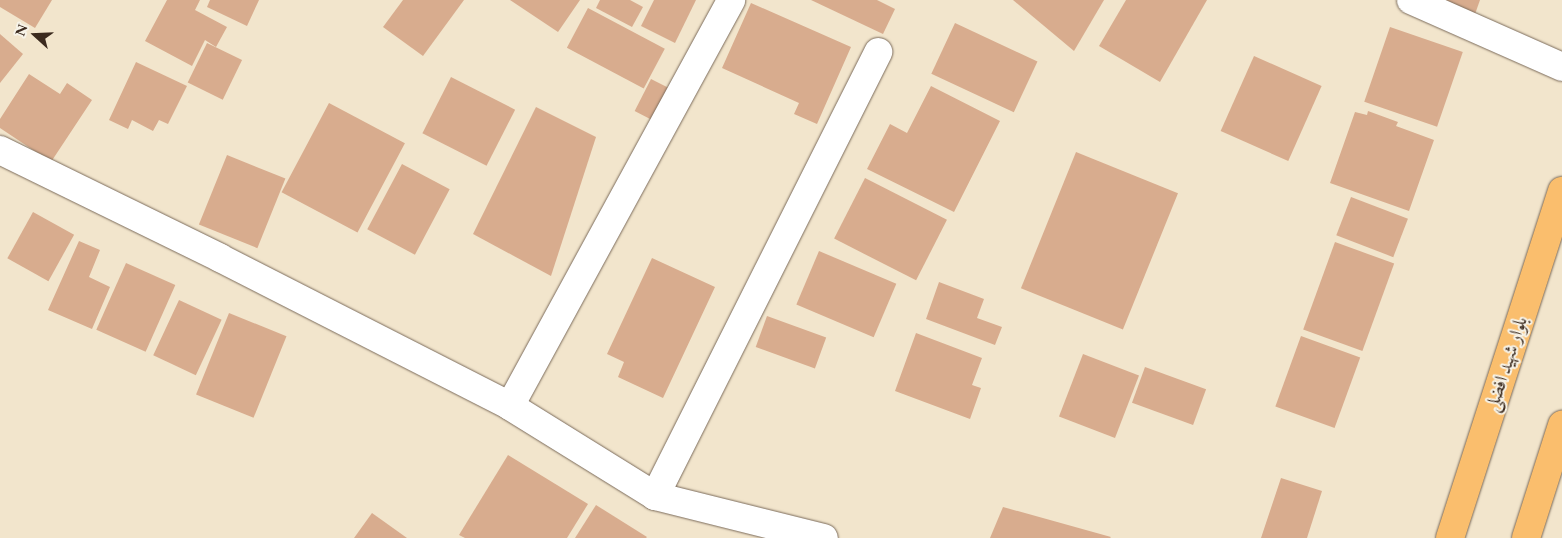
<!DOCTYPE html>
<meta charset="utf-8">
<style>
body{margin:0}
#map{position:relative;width:1562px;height:538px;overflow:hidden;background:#f2e5cc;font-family:"EB Garamond",Amiri,serif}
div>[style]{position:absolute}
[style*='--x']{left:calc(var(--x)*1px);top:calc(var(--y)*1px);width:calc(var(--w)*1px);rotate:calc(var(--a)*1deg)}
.building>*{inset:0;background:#d8ac8e;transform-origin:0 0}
.roads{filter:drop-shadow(0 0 1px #7b6b5b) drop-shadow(0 0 1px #7b6b5b)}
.minor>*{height:28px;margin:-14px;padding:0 14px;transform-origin:14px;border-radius:14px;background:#fff}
.major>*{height:28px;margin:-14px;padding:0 14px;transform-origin:14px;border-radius:14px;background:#fabe6d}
span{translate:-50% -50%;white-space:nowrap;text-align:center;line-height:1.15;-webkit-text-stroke:4px #f7f3e8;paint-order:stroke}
.street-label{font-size:19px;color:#3b2a1e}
.north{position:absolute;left:10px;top:10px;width:50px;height:50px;-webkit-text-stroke:4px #f7f3e8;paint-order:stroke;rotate:290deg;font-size:14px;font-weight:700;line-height:20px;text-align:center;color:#3b2a1e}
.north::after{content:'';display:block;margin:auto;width:18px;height:22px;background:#3b2a1e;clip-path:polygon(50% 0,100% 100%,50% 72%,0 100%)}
</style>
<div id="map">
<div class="building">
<i style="clip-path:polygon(0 0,52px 0,35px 28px,0 7px)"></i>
<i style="clip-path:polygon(167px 0,200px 0,195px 10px,227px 27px,216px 47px,205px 40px,192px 66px,145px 41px)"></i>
<i style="clip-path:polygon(210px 0,259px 0,247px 26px,207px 7px)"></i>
<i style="clip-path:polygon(403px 0,464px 0,423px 56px,383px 27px)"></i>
<i style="clip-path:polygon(510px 0,580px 0,558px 32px)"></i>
<i style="clip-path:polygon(600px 0,630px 0,643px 7px,632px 27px,596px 8px)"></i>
<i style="clip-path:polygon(654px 0,696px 0,675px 43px,641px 26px)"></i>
<i style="clip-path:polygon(811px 0,877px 0,895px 9px,883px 34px)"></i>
<i style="clip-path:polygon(1013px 0,1104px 0,1074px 51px)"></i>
<i style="clip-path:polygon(1126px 0,1207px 0,1160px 82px,1099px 46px)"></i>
<i style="clip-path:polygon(1441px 0,1480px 0,1474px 17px)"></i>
<i style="clip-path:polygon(751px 3px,851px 47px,817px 124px,794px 114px,799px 103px,722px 68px)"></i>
<i style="left:588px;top:8px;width:87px;height:45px;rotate:28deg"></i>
<i style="left:955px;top:23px;width:91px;height:56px;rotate:25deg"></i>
<i style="left:1390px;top:27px;width:77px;height:79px;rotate:19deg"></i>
<i style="clip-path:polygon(0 34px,23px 54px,0 83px)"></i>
<i style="left:207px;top:43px;width:39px;height:44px;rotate:26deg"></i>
<i style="left:1254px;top:56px;width:74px;height:82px;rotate:24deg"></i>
<i style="clip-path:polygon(136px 62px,187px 86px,168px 124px,159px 120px,153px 131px,132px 120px,128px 129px,109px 120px)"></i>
<i style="clip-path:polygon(29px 74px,60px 94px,67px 83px,92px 100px,51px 162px,0 128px,0 119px)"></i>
<i style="left:451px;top:77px;width:72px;height:63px;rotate:27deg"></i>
<i style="left:651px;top:79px;width:25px;height:36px;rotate:27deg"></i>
<i style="clip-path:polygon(931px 86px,1000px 121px,954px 212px,867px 169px,890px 124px,907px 133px)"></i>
<i style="left:329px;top:103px;width:86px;height:101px;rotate:28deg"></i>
<i style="clip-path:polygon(536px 107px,596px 137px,551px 276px,473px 234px)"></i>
<i style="clip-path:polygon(1368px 111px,1398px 122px,1396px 126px,1434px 140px,1409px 211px,1330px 183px,1355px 112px,1367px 115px)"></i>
<i style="left:1076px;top:152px;width:110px;height:147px;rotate:22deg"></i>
<i style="left:227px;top:155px;width:63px;height:75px;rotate:22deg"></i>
<i style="left:402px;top:164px;width:54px;height:74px;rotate:28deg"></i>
<i style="left:865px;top:178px;width:92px;height:68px;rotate:27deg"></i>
<i style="left:1351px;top:197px;width:61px;height:41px;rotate:21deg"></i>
<i style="left:33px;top:212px;width:47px;height:53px;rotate:29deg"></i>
<i style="clip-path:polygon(79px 241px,100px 250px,89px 277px,110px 287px,92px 329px,48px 310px)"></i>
<i style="left:1335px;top:242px;width:63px;height:93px;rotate:20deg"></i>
<i style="left:819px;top:251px;width:84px;height:58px;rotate:23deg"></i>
<i style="clip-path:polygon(652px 258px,715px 287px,663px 398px,618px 377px,624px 362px,607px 354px)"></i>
<i style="left:126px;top:263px;width:54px;height:73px;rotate:24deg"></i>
<i style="clip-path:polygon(939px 282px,984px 299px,977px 318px,1002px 327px,995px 345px,926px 319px)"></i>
<i style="left:179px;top:300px;width:47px;height:61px;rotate:25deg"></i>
<i style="left:229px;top:313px;width:62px;height:88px;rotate:22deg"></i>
<i style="left:767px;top:316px;width:63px;height:33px;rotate:20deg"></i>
<i style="clip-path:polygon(916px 333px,982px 358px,972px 385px,981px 388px,970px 419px,895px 391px)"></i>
<i style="left:1301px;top:336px;width:63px;height:75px;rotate:20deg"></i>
<i style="left:1083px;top:354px;width:60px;height:67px;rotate:21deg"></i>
<i style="left:1145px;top:367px;width:65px;height:38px;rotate:20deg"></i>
<i style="clip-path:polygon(508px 455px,588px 504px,567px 538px,465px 538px,459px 535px)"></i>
<i style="clip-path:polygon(1281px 478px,1322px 491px,1307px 538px,1261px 538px)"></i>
<i style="clip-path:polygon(596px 505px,647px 537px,646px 538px,575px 538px)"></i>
<i style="clip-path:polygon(1003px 507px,1111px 537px,1110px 538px,990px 538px)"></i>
<i style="clip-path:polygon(372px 513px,407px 538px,354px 538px)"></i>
</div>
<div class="roads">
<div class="minor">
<i style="--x:1411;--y:0;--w:165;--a:23.9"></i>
<i style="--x:0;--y:150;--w:245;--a:26.1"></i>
<i style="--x:220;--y:258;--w:326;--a:27"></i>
<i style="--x:510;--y:406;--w:171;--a:31.8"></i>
<i style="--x:655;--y:496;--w:174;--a:14"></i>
<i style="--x:510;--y:406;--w:462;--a:-61.4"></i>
<i style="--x:655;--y:496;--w:497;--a:-63.3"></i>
</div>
<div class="major">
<i style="--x:1450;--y:538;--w:365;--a:-72.1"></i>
<i style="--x:1526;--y:538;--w:119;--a:-72.3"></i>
</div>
</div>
<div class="street-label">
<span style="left:1506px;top:364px;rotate:-72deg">بلوار شهید افضلی</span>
</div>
<div class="north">N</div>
</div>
